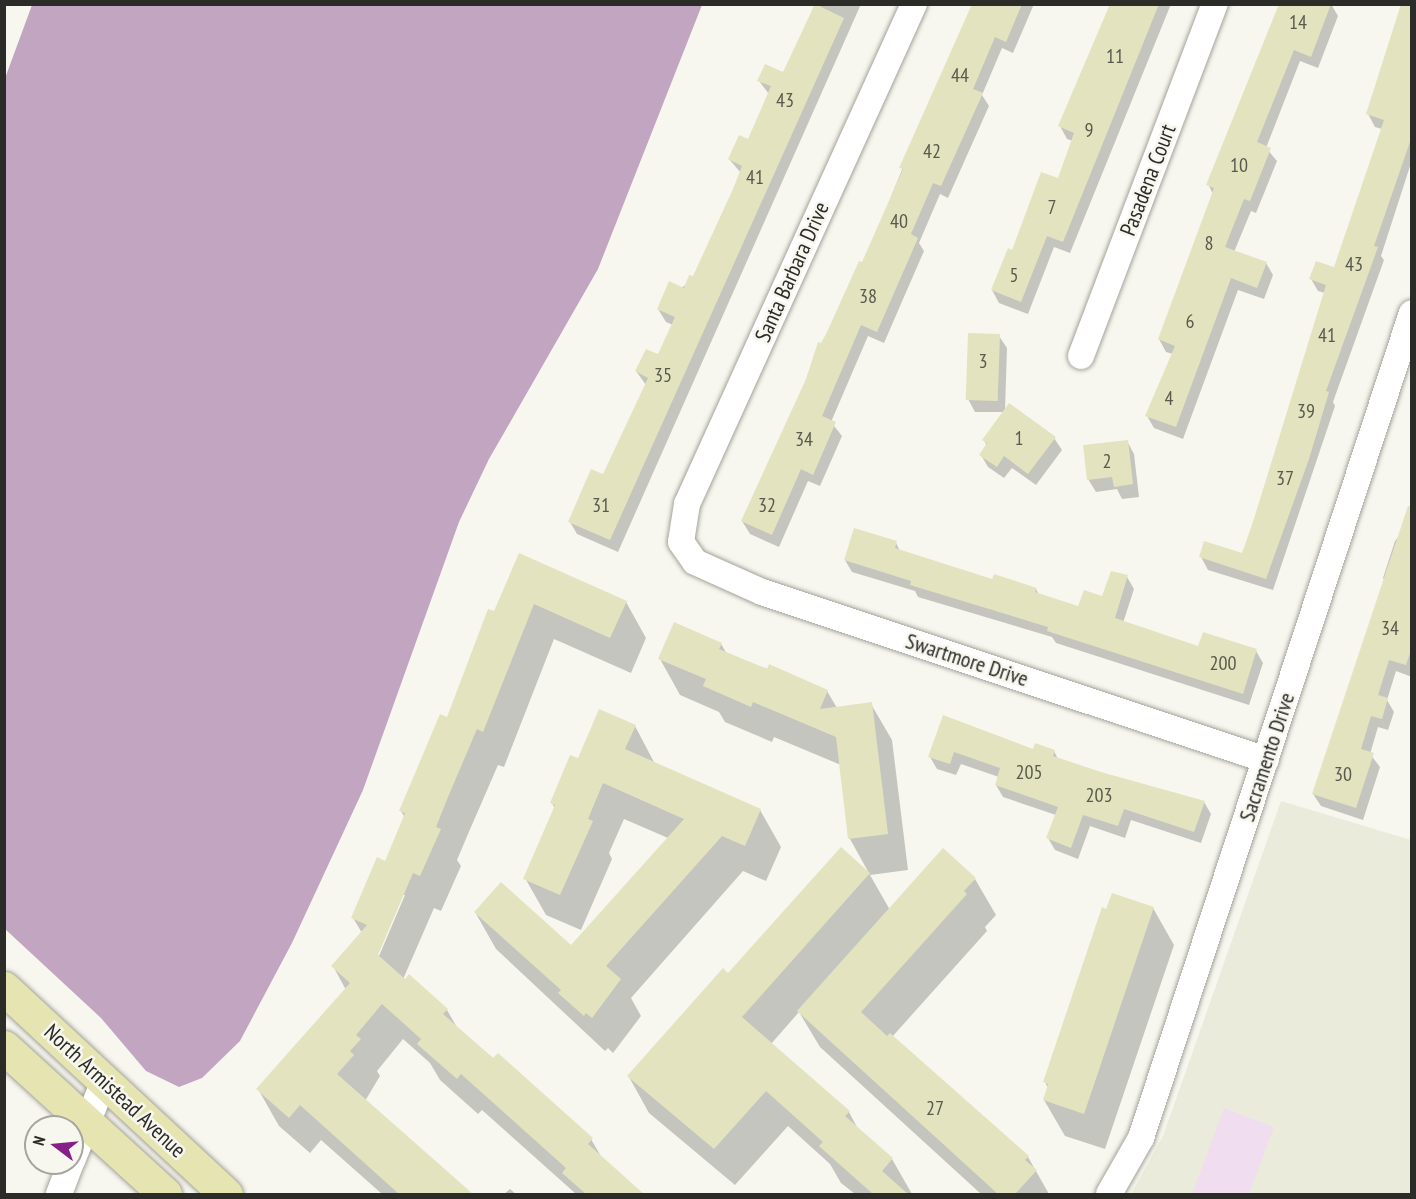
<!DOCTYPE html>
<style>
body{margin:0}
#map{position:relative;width:1416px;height:1199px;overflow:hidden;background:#f7f7ef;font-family:"PT Sans Narrow",sans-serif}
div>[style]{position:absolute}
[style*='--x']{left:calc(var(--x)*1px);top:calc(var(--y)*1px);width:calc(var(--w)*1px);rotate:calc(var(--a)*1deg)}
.built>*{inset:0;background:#eaebdb}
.green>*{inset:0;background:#f1ddf0}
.forest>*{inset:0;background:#c2a6c1}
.shadow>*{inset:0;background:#0003}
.building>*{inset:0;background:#e3e4bf;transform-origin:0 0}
.roads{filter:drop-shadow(0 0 2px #a3a39b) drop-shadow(0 0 2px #a3a39b)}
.minor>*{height:26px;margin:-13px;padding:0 13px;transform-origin:13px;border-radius:13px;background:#fff}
.major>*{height:33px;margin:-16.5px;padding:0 16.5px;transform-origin:16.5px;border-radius:16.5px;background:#e6e5b1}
span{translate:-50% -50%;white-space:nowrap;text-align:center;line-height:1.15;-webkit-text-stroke:5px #f7f7ef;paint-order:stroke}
.number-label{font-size:20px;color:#59594e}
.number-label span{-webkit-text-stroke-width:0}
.street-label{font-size:22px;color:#2b2b28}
.frame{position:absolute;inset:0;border:6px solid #2b2b28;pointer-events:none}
.north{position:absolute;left:24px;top:1115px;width:60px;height:60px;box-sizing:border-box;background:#f7f7ef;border:2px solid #a5a59f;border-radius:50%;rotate:286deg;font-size:16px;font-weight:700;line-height:24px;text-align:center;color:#2b2b28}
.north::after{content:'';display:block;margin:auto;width:21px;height:27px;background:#862088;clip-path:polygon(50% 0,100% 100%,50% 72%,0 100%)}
</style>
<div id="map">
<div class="built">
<i style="clip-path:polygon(1281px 801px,1411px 840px,1411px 1194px,1131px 1194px,1163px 1136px)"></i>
</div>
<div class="green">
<i style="clip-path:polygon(1224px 1108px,1274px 1127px,1249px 1194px,1192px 1194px)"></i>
</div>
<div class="forest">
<i style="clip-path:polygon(32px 5px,702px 5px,598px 269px,489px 459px,459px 522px,363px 790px,292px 943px,240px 1041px,202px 1078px,179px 1087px,146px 1071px,101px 1018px,5px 929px,4px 81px)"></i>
</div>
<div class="shadow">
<i style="clip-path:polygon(815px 4px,861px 4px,618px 552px,577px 534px,570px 522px,604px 476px,646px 385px,636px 371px,659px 356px,673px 325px,666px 322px,658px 309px,693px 278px,741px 173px,729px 159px,748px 141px,769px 94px,759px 81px,784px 74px)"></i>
<i style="clip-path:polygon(976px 4px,1034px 4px,1013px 53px,1002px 48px,982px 95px,989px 106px,948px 198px,940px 194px,919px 243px,924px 251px,884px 343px,868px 336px,831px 422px,842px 436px,820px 486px,808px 481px,779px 547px,750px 534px,742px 521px,863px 265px,924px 116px)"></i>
<i style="clip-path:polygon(1126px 4px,1171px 4px,1070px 253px,1054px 247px,1028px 314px,999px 303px,992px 290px,1059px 180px,1073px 141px,1067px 139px,1060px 126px)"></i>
<i style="clip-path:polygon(1280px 4px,1331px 4px,1338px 16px,1318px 68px,1300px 61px,1266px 148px,1277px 161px,1256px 213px,1251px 211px,1234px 252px,1266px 263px,1273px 275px,1264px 299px,1238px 290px,1183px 439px,1154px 428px,1147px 416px,1173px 354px,1166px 352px,1159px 339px,1213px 194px,1208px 184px)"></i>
<i style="clip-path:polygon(1412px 24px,1412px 160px,1381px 256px,1384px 260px,1333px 402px,1335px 406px,1273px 590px,1208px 570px,1201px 557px,1243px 555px,1325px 293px,1318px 291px,1311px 279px,1335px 269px,1382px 129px,1375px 127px,1368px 114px)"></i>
<i style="clip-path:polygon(999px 336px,1007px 348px,1005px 411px,1054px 438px,1062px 450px,1036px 485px,1012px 468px,1004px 478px,988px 467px,981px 455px,987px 446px,984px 440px,1003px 412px,975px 412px,968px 399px)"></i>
<i style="clip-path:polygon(1127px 441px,1134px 454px,1139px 497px,1122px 499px,1117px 489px,1096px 492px,1088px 479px)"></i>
<i style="clip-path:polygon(1412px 504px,1412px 677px,1396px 671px,1387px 700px,1394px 712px,1388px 730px,1378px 727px,1370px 754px,1380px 767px,1363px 820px,1321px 806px,1313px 794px,1386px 582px,1383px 578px,1395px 541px,1403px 531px)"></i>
<i style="clip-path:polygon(896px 543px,900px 551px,993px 581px,1036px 589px,1039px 595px,1079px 608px,1103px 598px,1127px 577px,1134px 589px,1123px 623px,1199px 648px,1256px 651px,1263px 663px,1249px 705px,1056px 643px,1052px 637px,918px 597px,915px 591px,852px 572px,845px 560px)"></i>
<i style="clip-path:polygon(evenodd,520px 555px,626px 602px,646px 638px,631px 673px,554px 639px,504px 767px,498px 765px,468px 834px,457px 860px,461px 866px,441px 911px,434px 908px,401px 984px,447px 1010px,458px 1029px,591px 1139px,603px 1160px,643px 1194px,576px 1194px,482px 1110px,478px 1114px,440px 1080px,430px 1063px,403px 1039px,377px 1071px,380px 1076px,365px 1101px,470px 1194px,382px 1194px,321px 1140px,310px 1153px,279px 1126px,258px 1089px,346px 990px,333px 966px,362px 933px,353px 918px,385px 863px,405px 818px,401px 811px,448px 719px,520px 555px,402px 895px,405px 895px,379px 956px,377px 954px,402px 895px)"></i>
<i style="clip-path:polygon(721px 644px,727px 654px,827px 691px,837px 708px,871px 704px,892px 740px,908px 870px,870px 875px,850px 839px,841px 765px,774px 737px,772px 742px,725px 722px,719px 712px,680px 695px,660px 659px)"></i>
<i style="clip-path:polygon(944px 717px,1033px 751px,1054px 751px,1058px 759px,1101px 773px,1204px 802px,1211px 814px,1201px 843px,1131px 820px,1125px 838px,1090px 826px,1078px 859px,1055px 850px,1048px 838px,1056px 815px,1003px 797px,996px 785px,999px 777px,961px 764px,956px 775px,937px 769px,930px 757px)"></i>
<i style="clip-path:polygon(635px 726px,655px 764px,760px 810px,781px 847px,766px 881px,743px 871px,631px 998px,641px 1016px,613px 1053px,608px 1048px,605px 1051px,496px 949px,475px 912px,571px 947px,668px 838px,624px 819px,609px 853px,612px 859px,581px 930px,546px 915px,525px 878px,555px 809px,552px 803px,578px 760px)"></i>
<i style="clip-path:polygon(841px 849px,870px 875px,890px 910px,975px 879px,996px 915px,985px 927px,987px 931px,892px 1037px,1028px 1157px,1049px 1194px,981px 1194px,820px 1047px,799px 1012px,771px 1044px,849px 1112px,859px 1131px,892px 1159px,912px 1194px,871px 1194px,832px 1156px,871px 1194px,855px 1194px,841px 1183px,830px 1164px,788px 1126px,735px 1185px,649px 1113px,629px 1077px,728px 975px)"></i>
<i style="clip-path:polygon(1153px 908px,1174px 945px,1105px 1149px,1065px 1136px,1044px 1100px,1048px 1088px,1045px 1082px)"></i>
<i style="clip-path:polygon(510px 1189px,516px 1194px,504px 1194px)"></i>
</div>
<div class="building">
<i style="clip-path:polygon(815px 4px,844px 18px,610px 540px,568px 522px,591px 469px,603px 474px,648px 378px,635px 371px,646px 349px,658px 354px,675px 317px,657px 309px,669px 281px,684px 288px,689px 275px,693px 276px,733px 189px,742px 166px,728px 159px,739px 135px,748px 139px,771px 86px,757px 81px,765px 64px,783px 72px)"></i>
<i style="clip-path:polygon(972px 4px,1022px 4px,1006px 42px,995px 37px,973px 89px,983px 93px,941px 186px,933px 183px,911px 234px,918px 238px,877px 332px,861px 325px,822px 416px,836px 422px,813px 475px,801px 469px,772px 535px,741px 521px,806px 379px,818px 342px,821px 343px,827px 332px,859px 261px,862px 262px,903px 169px,899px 168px)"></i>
<i style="clip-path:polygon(1110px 4px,1159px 4px,1063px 242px,1047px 236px,1021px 302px,991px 290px,1008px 248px,1012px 250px,1041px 172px,1058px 178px,1074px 133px,1058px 126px)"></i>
<i style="clip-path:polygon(1279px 4px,1331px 4px,1311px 57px,1294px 50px,1257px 142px,1271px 148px,1250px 201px,1244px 199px,1225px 247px,1267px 262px,1257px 288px,1231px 278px,1176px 427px,1145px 416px,1175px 346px,1158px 339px,1214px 188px,1206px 185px)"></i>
<i style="clip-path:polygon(1401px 4px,1412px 4px,1412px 136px,1374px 246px,1378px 247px,1326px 391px,1329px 392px,1309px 459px,1266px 579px,1199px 557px,1204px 541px,1242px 553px,1253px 522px,1326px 285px,1309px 279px,1316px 261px,1334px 267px,1384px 120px,1366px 114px)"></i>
<i style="left:968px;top:333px;width:32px;height:67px;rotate:2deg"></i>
<i style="clip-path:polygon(1009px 403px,1056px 437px,1028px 474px,1004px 456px,997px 467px,979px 455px,987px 443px,982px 440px)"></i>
<i style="clip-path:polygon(1128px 440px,1133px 484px,1114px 487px,1112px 477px,1087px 480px,1083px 445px)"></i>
<i style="clip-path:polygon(1408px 506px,1412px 507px,1412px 647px,1406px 665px,1389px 660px,1378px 695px,1388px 698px,1382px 719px,1371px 716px,1361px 749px,1374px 753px,1356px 808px,1312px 794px)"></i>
<i style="clip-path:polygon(854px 528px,897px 541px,895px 548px,992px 579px,994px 574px,1037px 588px,1035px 592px,1078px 606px,1084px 590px,1102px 596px,1111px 571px,1128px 575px,1115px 618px,1198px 646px,1203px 632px,1257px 649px,1243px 694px,1047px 631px,1048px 627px,910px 585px,911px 581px,844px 560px)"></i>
<i style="clip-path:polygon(519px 553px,627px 601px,610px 638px,534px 604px,483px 732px,477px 729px,448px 797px,436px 827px,441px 829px,420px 876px,413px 873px,378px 955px,405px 979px,409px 974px,448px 1009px,443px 1014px,493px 1058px,498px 1053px,593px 1138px,588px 1144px,644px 1194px,586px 1194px,562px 1173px,566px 1168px,461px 1074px,457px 1079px,417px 1044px,421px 1039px,382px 1004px,356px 1035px,361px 1039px,350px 1051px,354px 1055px,337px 1074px,473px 1194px,399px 1194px,300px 1105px,289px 1118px,256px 1089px,350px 983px,331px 966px,367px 925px,351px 918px,377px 857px,385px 861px,405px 813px,399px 811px,440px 714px,447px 717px,488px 609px,494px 611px)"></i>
<i style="clip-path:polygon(674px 622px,722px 643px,719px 649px,767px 669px,769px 664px,828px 690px,820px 709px,872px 702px,888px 834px,848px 839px,836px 737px,753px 702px,751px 707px,703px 686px,706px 679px,658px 659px)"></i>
<i style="clip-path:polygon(599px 709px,636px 725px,625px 749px,761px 809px,745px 846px,722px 836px,606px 966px,621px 979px,592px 1018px,586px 1013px,584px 1016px,558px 993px,561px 990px,474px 912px,501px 882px,571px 945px,684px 819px,603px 783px,588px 819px,593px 821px,560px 895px,523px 879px,555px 805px,550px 803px,570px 755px,578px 758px)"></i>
<i style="clip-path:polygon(943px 715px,1033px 749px,1035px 743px,1055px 750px,1053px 756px,1101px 772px,1205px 801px,1194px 832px,1124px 809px,1118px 826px,1083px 815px,1071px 848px,1046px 838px,1058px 807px,995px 785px,1000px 768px,954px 752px,950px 764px,928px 757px)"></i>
<i style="clip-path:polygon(841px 847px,870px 873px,742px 1017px,850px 1111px,845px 1116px,893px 1158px,882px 1171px,908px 1194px,873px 1194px,819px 1146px,823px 1142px,766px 1091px,714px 1149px,627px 1076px,723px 968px,728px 973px)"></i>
<i style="clip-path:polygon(943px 848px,976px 878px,964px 891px,967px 894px,861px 1012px,887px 1036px,890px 1033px,1029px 1156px,1025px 1160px,1037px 1170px,1015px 1194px,998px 1194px,797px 1011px)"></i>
<i style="clip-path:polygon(1112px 893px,1154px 907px,1084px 1114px,1043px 1100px,1048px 1084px,1043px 1082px,1102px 907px,1106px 909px)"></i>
</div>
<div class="roads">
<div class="minor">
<i style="--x:914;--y:4;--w:549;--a:114.42"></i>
<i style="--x:687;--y:504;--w:38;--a:99"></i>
<i style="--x:681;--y:542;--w:24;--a:55"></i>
<i style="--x:695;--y:562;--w:73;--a:24.1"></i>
<i style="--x:762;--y:592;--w:531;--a:18.43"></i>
<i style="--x:1081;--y:356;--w:377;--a:-69.2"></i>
<i style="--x:72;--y:1161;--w:86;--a:-68.2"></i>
<i style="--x:59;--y:1194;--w:33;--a:-69"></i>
<i style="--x:1109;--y:1194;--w:64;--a:-60.3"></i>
<i style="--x:1141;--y:1138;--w:868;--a:-71.82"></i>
</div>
<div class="major">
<i style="--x:4;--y:988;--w:303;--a:42.9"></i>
<i style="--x:4;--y:1047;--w:218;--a:42.4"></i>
</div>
</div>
<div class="number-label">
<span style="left:1298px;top:22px">14</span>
<span style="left:1115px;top:56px">11</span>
<span style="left:960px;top:75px">44</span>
<span style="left:785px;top:100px">43</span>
<span style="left:1089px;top:130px">9</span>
<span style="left:932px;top:151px">42</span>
<span style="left:1239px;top:165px">10</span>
<span style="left:755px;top:177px">41</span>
<span style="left:1052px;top:207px">7</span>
<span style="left:899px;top:221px">40</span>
<span style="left:1209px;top:243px">8</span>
<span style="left:1354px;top:264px">43</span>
<span style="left:1014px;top:275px">5</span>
<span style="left:868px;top:296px">38</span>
<span style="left:1190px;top:321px">6</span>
<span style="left:1327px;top:335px">41</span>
<span style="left:983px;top:361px">3</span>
<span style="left:663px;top:375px">35</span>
<span style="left:1169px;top:398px">4</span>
<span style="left:1306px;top:411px">39</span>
<span style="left:1019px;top:438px">1</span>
<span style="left:804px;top:439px">34</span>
<span style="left:1107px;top:461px">2</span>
<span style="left:1285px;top:478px">37</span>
<span style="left:601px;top:505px">31</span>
<span style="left:767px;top:505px">32</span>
<span style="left:1390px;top:628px">34</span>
<span style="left:1223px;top:663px">200</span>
<span style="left:1029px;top:772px">205</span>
<span style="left:1343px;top:774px">30</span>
<span style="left:1099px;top:795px">203</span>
<span style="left:935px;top:1108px">27</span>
</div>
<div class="street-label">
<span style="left:1148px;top:180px;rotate:-69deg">Pasadena Court</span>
<span style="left:792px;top:272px;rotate:-66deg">Santa Barbara Drive</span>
<span style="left:967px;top:660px;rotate:18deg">Swartmore Drive</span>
<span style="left:1267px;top:757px;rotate:-72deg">Sacramento Drive</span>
<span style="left:115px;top:1091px;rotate:43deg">North Armistead Avenue</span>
</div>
<div class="frame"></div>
<div class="north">N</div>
</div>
